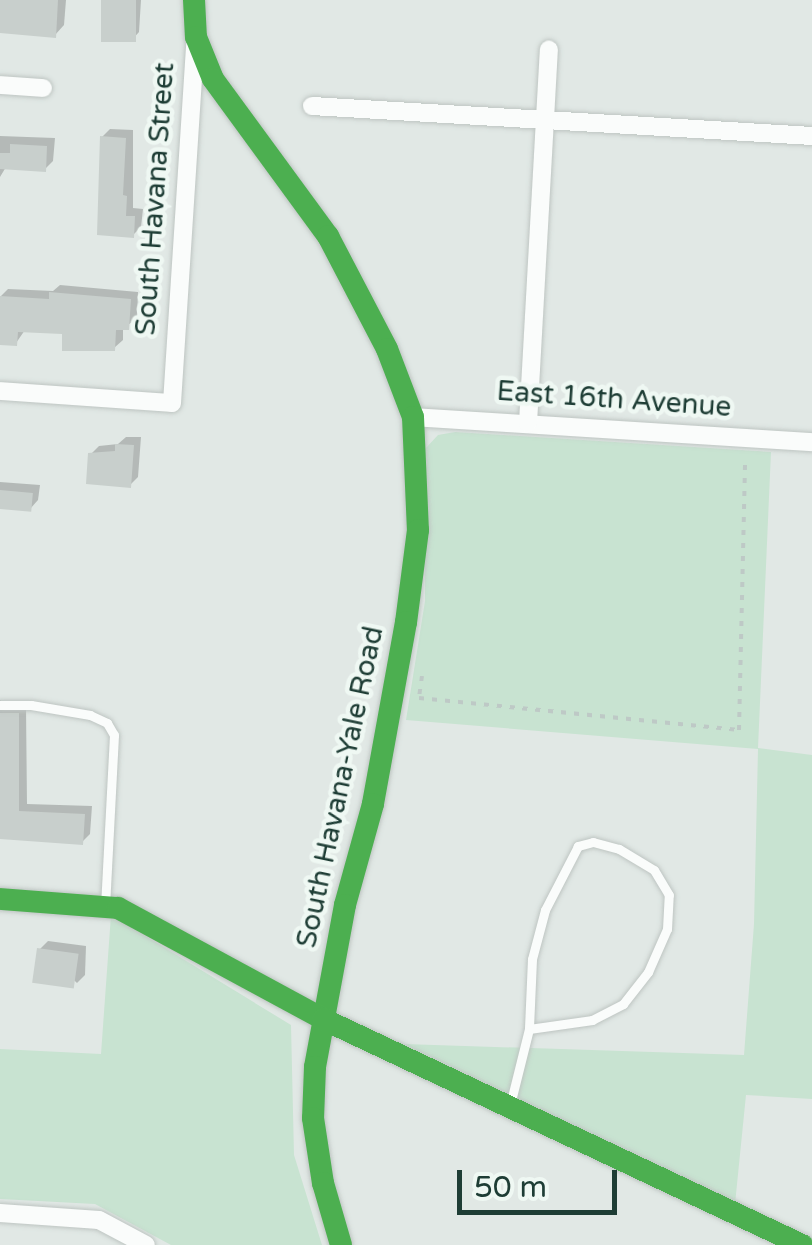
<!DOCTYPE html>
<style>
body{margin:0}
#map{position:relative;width:812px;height:1245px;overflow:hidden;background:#e1e8e5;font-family:"Varela Round",sans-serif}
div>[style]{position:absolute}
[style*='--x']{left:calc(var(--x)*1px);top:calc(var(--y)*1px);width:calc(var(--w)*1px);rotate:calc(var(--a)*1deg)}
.green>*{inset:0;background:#c8e3d1}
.shadow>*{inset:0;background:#0003}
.building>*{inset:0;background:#c8cfcc;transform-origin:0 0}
.path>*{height:4px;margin-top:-2px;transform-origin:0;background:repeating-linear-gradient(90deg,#bec9c6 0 5px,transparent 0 13px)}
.roads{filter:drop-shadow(0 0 2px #bec5c2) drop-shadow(0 0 2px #bec5c2)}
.lane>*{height:9px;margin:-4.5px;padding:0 4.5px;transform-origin:4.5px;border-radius:4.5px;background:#fafcfb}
.street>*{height:18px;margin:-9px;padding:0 9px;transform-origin:9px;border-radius:9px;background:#fafcfb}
.fast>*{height:22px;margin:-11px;padding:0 11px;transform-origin:11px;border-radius:11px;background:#4caf50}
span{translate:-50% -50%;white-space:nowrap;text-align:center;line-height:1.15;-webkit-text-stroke:9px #eff8f3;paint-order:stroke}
.street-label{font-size:28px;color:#1e3d35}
.scale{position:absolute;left:457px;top:1170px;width:160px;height:45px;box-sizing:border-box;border:5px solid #1e3d35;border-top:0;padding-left:12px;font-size:30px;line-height:35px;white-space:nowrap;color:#1e3d35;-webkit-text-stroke:8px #eff8f3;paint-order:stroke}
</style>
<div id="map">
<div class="green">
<i style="clip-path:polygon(455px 432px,771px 452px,758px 748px,812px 755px,812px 1099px,746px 1095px,735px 1204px,404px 1044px,744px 1055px,754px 924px,758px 749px,406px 720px,425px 601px,425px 449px,438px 435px)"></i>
<i style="clip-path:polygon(111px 915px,291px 1025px,294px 1155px,322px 1245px,171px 1245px,95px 1204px,0 1199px,0 1049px,101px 1054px)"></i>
</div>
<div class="shadow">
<i style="clip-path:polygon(0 0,66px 0,64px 25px,55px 35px,0 31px)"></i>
<i style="clip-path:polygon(103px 0,141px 0,139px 32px,131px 41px)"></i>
<i style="clip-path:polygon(110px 129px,133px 130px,133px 208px,143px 209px,141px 227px,133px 235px,99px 233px,102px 137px)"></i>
<i style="clip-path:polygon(0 136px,55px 138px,53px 161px,45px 169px,6px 167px,0 177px)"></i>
<i style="clip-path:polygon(60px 285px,138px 292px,137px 319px,123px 328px,123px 340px,114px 348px,65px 332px,25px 330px,16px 343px,0 342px,0 297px,8px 289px,53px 291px)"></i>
<i style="clip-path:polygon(126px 437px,141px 437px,138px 477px,130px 485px,91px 454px,99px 446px,118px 444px)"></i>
<i style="clip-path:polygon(0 482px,40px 485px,38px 500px,30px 509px,0 506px)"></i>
<i style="clip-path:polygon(0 700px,8px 706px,26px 706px,27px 804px,92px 806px,90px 834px,82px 842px,0 836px)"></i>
<i style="clip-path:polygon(48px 941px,86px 946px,85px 975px,77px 983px,40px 949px)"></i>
</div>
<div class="building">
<i style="clip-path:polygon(0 0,58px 0,56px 38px,0 33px)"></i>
<i style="left:101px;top:0;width:35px;height:42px"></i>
<i style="clip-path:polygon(100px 136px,126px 138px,123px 195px,127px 196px,126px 216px,135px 216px,134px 238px,97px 235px)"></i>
<i style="clip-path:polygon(10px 144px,47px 146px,46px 172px,0 169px,0 153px,10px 153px)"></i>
<i style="clip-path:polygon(49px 292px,131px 299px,129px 330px,116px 330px,115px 351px,62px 351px,62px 334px,18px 332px,17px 346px,0 345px,0 296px,49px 299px)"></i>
<i style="clip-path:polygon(115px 444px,134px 445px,131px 488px,86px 484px,88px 453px,115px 451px)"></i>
<i style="left:0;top:490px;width:33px;height:19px;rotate:5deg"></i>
<i style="clip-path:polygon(0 713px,19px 713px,19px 811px,85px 814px,83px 845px,0 839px)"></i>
<i style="left:37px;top:948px;width:42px;height:35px;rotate:8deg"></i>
</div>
<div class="path">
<i style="--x:422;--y:676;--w:22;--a:98"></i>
<i style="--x:419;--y:698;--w:322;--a:5.7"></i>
<i style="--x:739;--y:730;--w:273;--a:-88.7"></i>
</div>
<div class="roads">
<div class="lane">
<i style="--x:0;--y:705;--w:31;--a:0"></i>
<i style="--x:31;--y:705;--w:60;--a:9.6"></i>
<i style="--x:90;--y:715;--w:19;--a:25"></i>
<i style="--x:107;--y:723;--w:14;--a:60"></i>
<i style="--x:114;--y:735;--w:169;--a:93"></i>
<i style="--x:510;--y:1105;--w:78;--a:-76"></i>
<i style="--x:529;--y:1029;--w:64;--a:-8.1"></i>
<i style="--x:592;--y:1020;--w:35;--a:-27"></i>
<i style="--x:623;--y:1004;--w:41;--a:-52"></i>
<i style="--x:648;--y:972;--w:47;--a:-66.2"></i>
<i style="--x:667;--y:929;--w:34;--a:-87"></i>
<i style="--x:669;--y:895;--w:29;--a:-121"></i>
<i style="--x:654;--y:870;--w:41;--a:-149"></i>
<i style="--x:619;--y:849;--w:27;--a:-165"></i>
<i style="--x:593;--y:842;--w:16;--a:165"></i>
<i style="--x:578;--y:846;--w:72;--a:117.3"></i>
<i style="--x:545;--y:910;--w:51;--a:104.9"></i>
<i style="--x:532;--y:959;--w:70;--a:92.5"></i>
</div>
<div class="street">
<i style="--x:0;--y:85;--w:43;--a:4"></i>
<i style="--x:312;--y:106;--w:501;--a:3.43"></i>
<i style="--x:0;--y:391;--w:172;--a:4"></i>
<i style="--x:172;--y:403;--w:358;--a:-86.3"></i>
<i style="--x:413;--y:417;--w:400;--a:3.6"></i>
<i style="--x:528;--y:423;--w:374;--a:-86.8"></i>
<i style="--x:0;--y:1213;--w:99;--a:4"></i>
<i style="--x:99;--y:1220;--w:53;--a:28"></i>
</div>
<div class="fast">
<i style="--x:194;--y:0;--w:37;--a:87"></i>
<i style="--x:196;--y:37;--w:45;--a:68"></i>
<i style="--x:213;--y:79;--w:195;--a:53.8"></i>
<i style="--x:328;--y:236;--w:127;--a:62.4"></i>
<i style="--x:387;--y:349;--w:73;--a:69.1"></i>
<i style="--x:413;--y:417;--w:113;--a:87.5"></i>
<i style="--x:418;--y:530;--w:93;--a:97.4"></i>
<i style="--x:406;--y:622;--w:185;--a:100.3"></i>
<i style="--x:373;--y:804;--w:105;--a:105.5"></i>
<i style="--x:345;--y:905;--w:165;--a:100.5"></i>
<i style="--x:315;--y:1067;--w:51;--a:92.2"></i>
<i style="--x:313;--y:1118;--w:66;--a:81.3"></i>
<i style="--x:323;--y:1183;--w:65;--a:73.8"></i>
<i style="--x:0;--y:899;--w:118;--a:4.4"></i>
<i style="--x:118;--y:908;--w:233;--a:28.4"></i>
<i style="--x:323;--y:1019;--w:530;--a:25.26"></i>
</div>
</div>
<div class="street-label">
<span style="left:155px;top:199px;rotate:-86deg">South Havana Street</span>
<span style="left:614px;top:399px;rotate:4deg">East 16th Avenue</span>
<span style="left:340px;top:787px;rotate:-78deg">South Havana-Yale Road</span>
</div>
<div class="scale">50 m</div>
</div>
